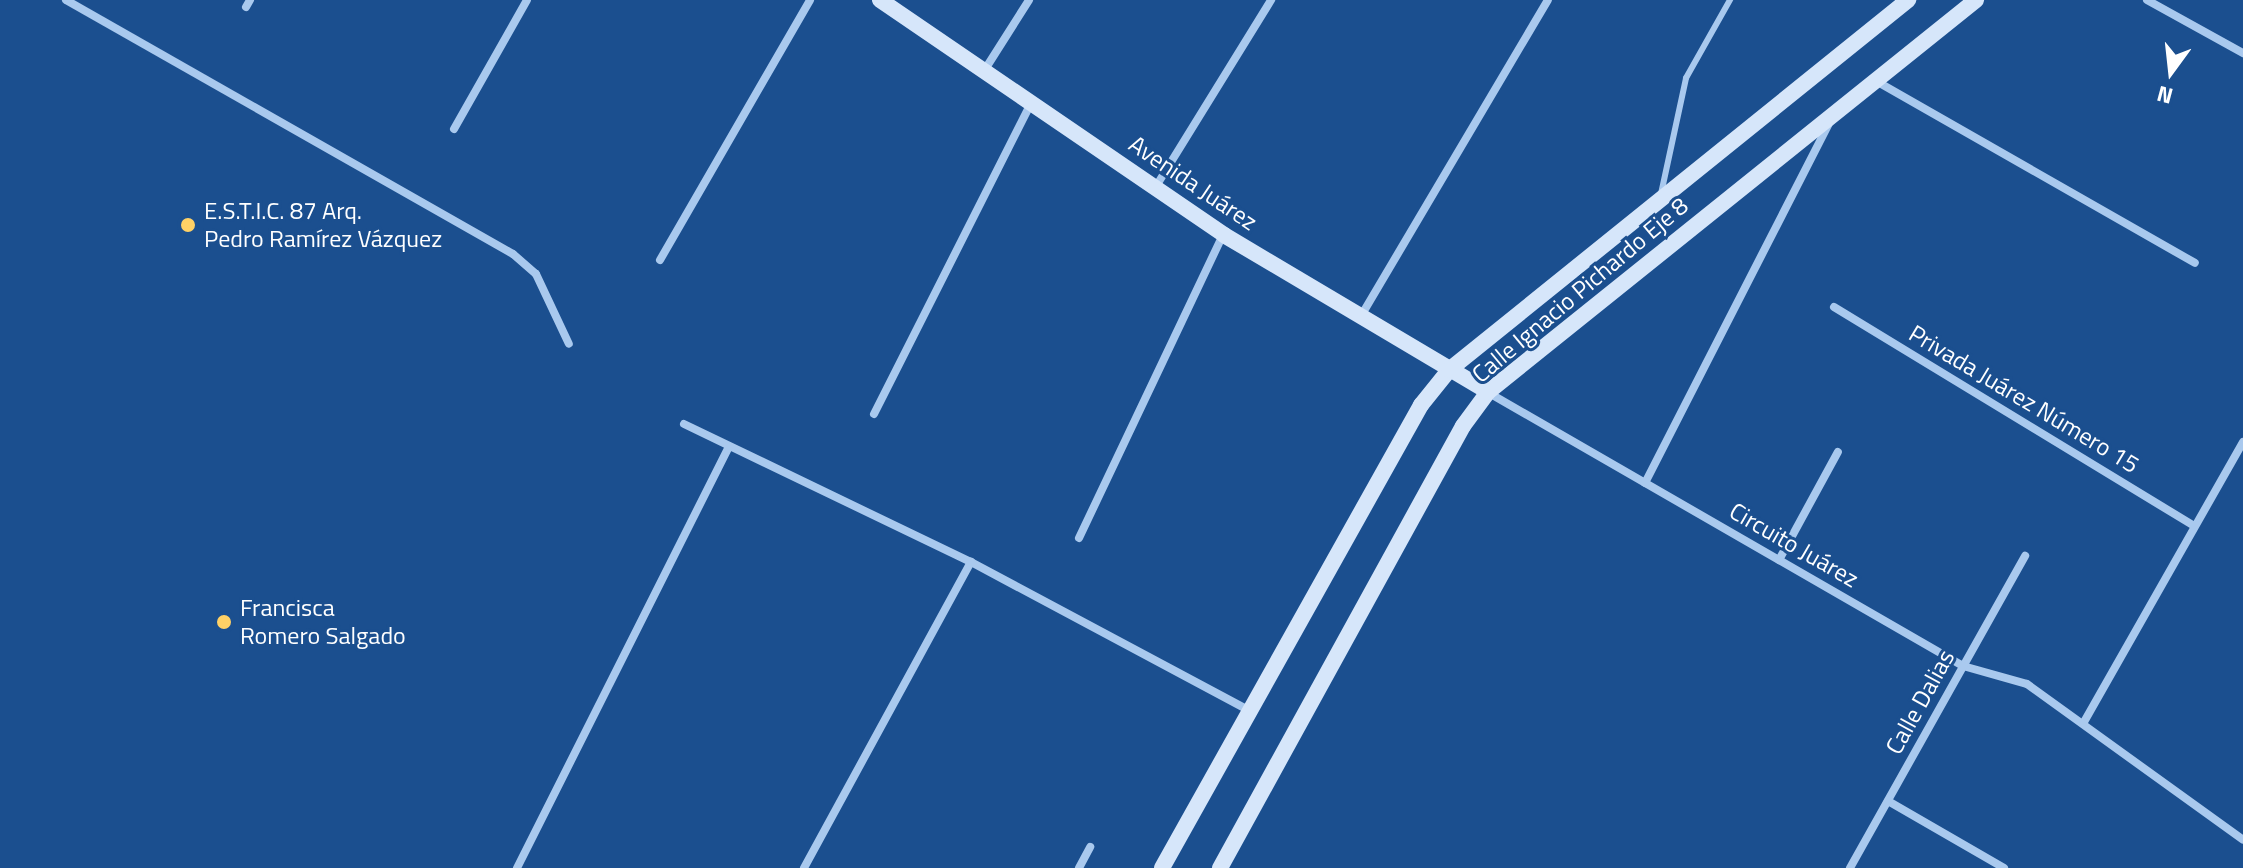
<!DOCTYPE html>
<meta charset="utf-8">
<style>
body{margin:0}
#map{position:relative;width:2243px;height:868px;overflow:hidden;background:#1b4f8f;font-family:"Titillium Web",sans-serif}
div>[style]{position:absolute}
[style*='--x']{left:calc(var(--x)*1px);top:calc(var(--y)*1px);width:calc(var(--w)*1px);rotate:calc(var(--a)*1deg)}
.lane>*{height:6px;margin:-3px;padding:0 3px;transform-origin:3px;border-radius:3px;background:#a9c9ee}
.street>*{height:8px;margin:-4px;padding:0 4px;transform-origin:4px;border-radius:4px;background:#a9c9ee}
.secondary>*{height:16px;margin:-8px;padding:0 8px;transform-origin:8px;border-radius:8px;background:#d6e6fa}
.dots>*{width:22px;height:22px;translate:-50% -50%;box-sizing:border-box;border:4px solid #1b4f8f;border-radius:50%}
span{translate:-50% -50%;white-space:nowrap;text-align:center;line-height:1.15;-webkit-text-stroke:6px #1b4f8f;paint-order:stroke}
.street-label{font-size:24px;color:#fff}
.poi-label{font-size:24px;color:#fff}
.left{translate:0 -50%;text-align:left}
.north{position:absolute;left:2131px;top:32px;width:80px;height:80px;-webkit-text-stroke:6px #1b4f8f;paint-order:stroke;rotate:195deg;font-size:22px;font-weight:700;line-height:32px;text-align:center;color:#fff}
.north::after{content:'';display:block;margin:auto;width:28px;height:36px;background:#fff;clip-path:polygon(50% 0,100% 100%,50% 72%,0 100%)}
</style>
<div id="map">
<div class="lane">
<i style="--x:1661;--y:194;--w:119;--a:-77.8"></i>
<i style="--x:1686;--y:78;--w:90;--a:-60.6"></i>
</div>
<div class="street">
<i style="--x:66;--y:0;--w:514;--a:29.61"></i>
<i style="--x:513;--y:254;--w:30;--a:41"></i>
<i style="--x:536;--y:274;--w:77;--a:64.8"></i>
<i style="--x:2147;--y:0;--w:110;--a:28.9"></i>
<i style="--x:246;--y:7;--w:8;--a:-60"></i>
<i style="--x:984;--y:71;--w:84;--a:-57.6"></i>
<i style="--x:1876;--y:81;--w:367;--a:29.7"></i>
<i style="--x:454;--y:129;--w:148;--a:-60.5"></i>
<i style="--x:1155;--y:188;--w:221;--a:-58.3"></i>
<i style="--x:660;--y:260;--w:300;--a:-60"></i>
<i style="--x:1834;--y:307;--w:419;--a:31.3"></i>
<i style="--x:1361;--y:316;--w:367;--a:-59.4"></i>
<i style="--x:1489;--y:393;--w:547;--a:29.94"></i>
<i style="--x:1963;--y:666;--w:66;--a:15.7"></i>
<i style="--x:2027;--y:684;--w:266;--a:35.8"></i>
<i style="--x:874;--y:414;--w:348;--a:-63.2"></i>
<i style="--x:684;--y:424;--w:318;--a:25.7"></i>
<i style="--x:971;--y:562;--w:314;--a:28.1"></i>
<i style="--x:1645;--y:483;--w:403;--a:-62.9"></i>
<i style="--x:1079;--y:538;--w:335;--a:-64.6"></i>
<i style="--x:1779;--y:560;--w:123;--a:-61.4"></i>
<i style="--x:2084;--y:722;--w:322;--a:-60.4"></i>
<i style="--x:1888;--y:801;--w:134;--a:30"></i>
<i style="--x:517;--y:868;--w:472;--a:-63.3"></i>
<i style="--x:804;--y:868;--w:349;--a:-61.4"></i>
<i style="--x:1079;--y:868;--w:24;--a:-62"></i>
<i style="--x:1850;--y:868;--w:358;--a:-60.7"></i>
</div>
<div class="secondary">
<i style="--x:880;--y:0;--w:417;--a:34.3"></i>
<i style="--x:1224;--y:235;--w:307;--a:30.7"></i>
<i style="--x:1162;--y:868;--w:531;--a:-60.78"></i>
<i style="--x:1421;--y:405;--w:45;--a:-51.3"></i>
<i style="--x:1449;--y:370;--w:590;--a:-38.87"></i>
<i style="--x:1220;--y:868;--w:504;--a:-61.2"></i>
<i style="--x:1463;--y:426;--w:42;--a:-53.7"></i>
<i style="--x:1488;--y:392;--w:626;--a:-38.77"></i>
</div>
<div class="dots">
<i style="left:188px;top:225px;background:#ffd166"></i>
<i style="left:224px;top:622px;background:#ffd166"></i>
</div>
<div class="street-label">
<span style="left:1193px;top:183px;rotate:34deg">Avenida Juárez</span>
<span style="left:1580px;top:290px;rotate:-40deg">Calle Ignacio Pichardo Eje 8</span>
<span style="left:2024px;top:399px;rotate:31deg">Privada Juárez Número 15</span>
<span style="left:1794px;top:545px;rotate:30deg">Circuito Juárez</span>
<span style="left:1920px;top:702px;rotate:-61deg">Calle Dalias</span>
</div>
<div class="poi-label">
<span class="left" style="left:204px;top:225px">E.S.T.I.C. 87 Arq.<br>Pedro Ramírez Vázquez</span>
<span class="left" style="left:240px;top:622px">Francisca<br>Romero Salgado</span>
</div>
<div class="north">N</div>
</div>
